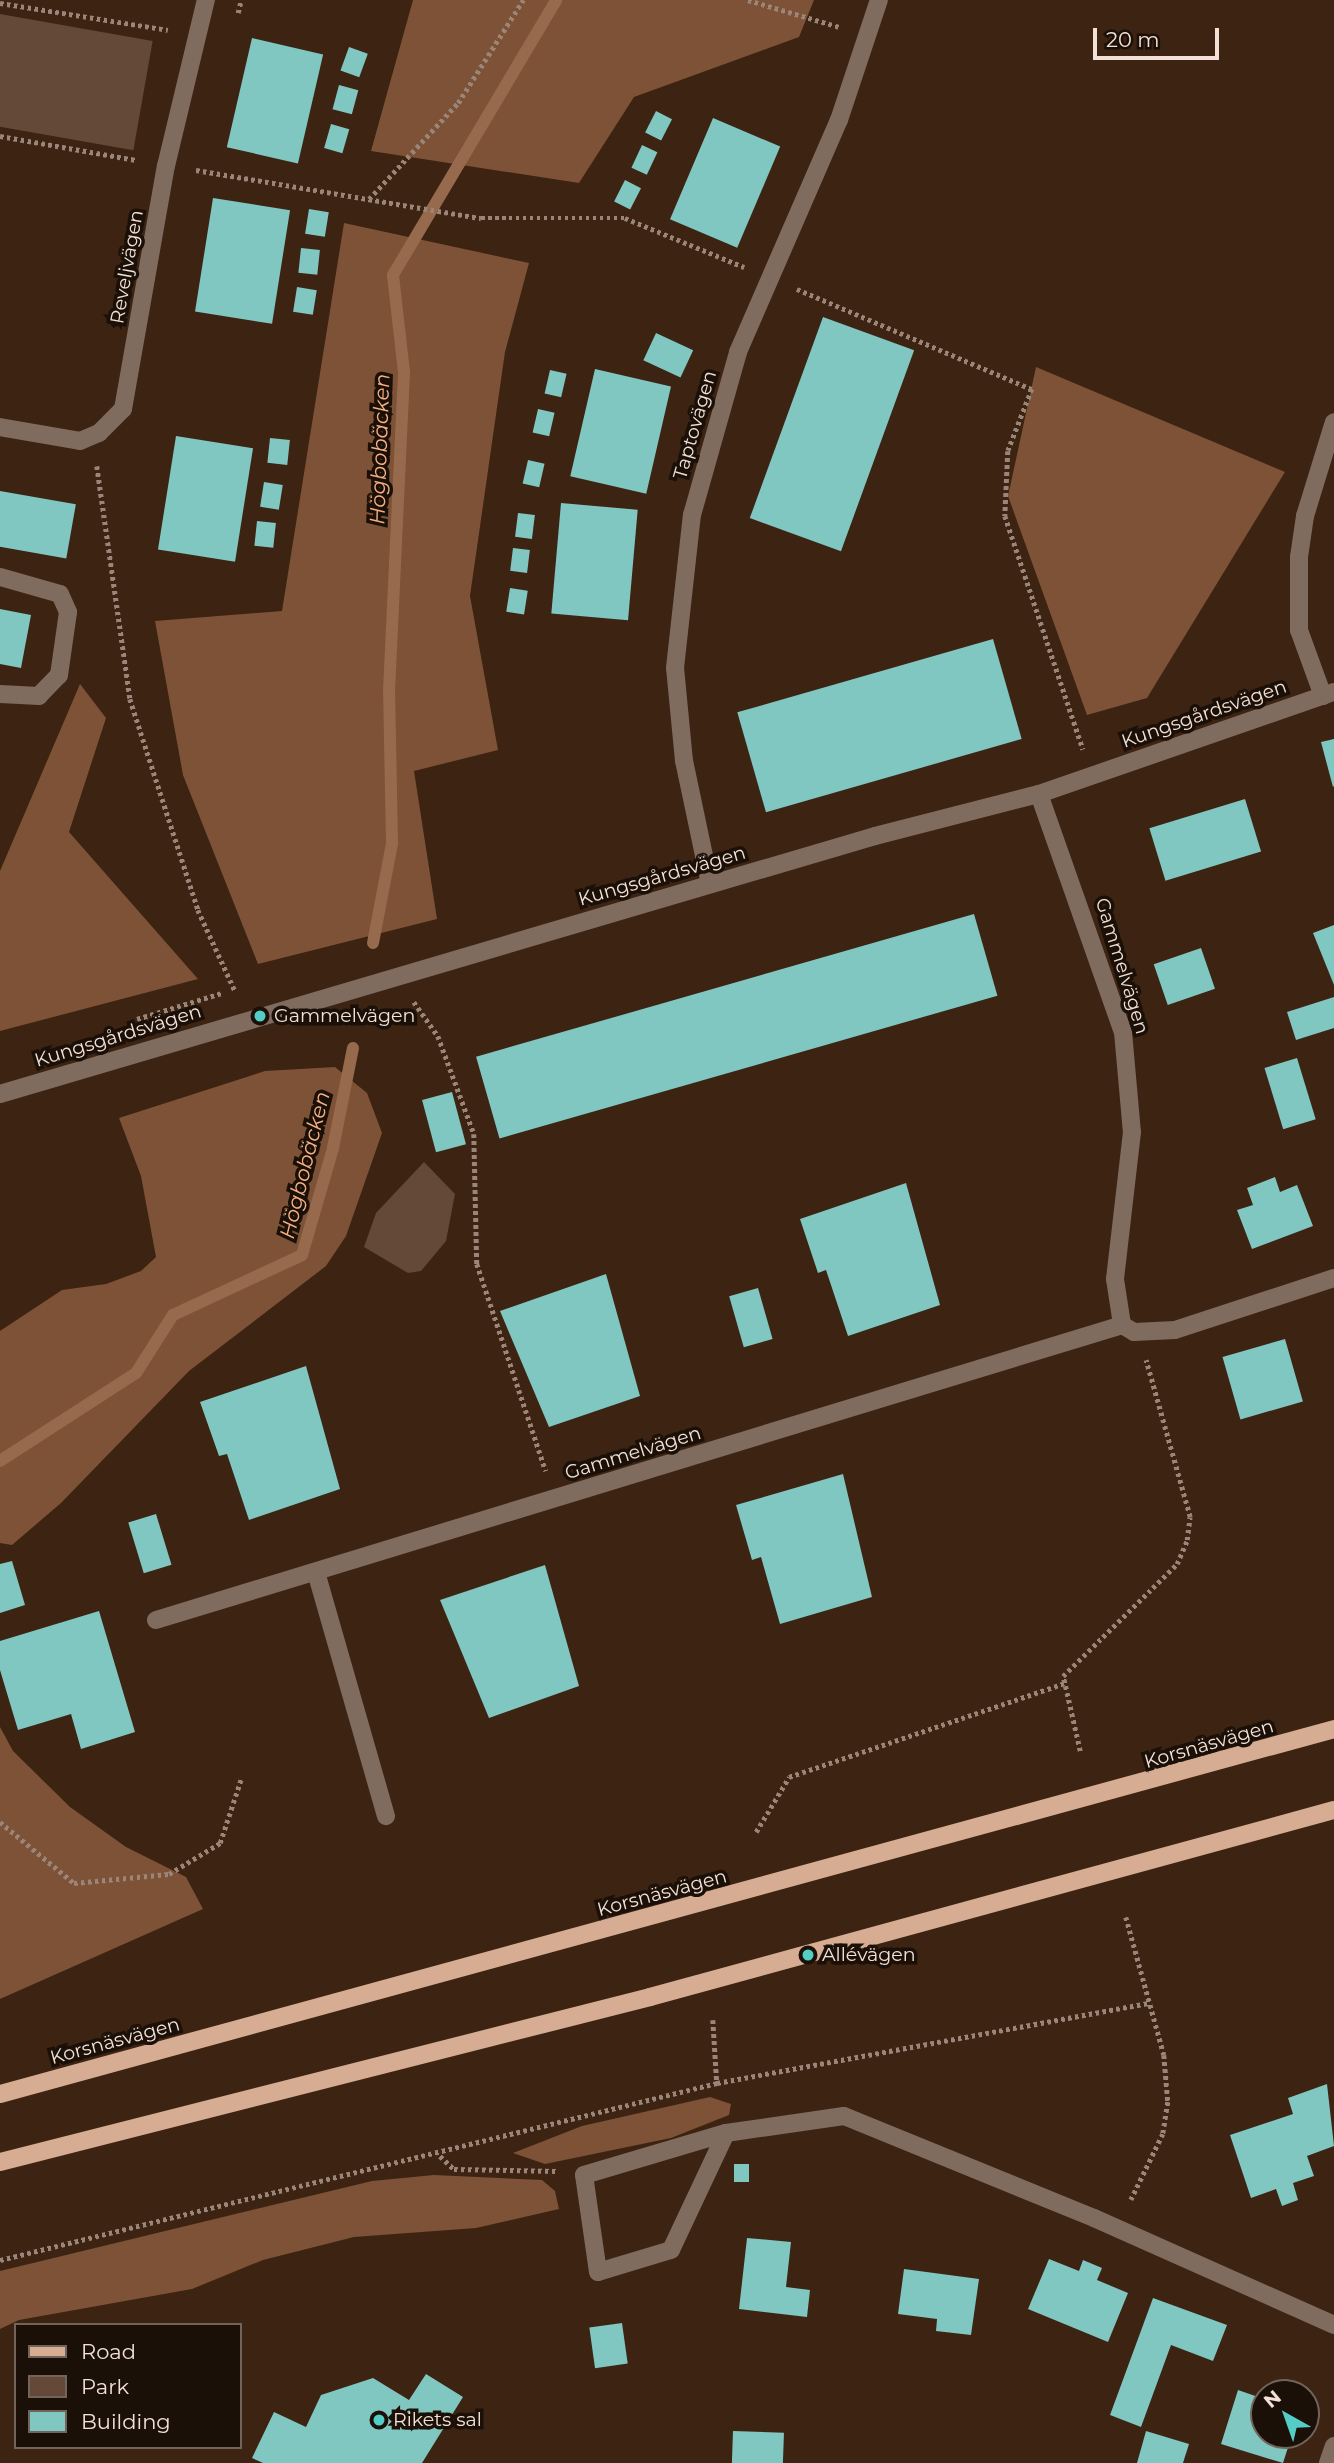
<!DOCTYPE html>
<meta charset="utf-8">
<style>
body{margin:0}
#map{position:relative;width:1334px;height:2463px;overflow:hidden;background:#3c2312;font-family:Montserrat,sans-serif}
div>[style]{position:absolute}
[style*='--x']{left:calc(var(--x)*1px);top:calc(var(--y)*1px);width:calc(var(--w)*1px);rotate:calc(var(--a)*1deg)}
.green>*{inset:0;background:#644938;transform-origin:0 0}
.forest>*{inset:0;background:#7d5236}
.stream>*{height:12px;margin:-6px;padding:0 6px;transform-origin:6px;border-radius:6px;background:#976a4e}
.building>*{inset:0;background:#80c6c1;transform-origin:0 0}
.path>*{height:4.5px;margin-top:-2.25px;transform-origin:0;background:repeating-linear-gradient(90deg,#9a8578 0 3.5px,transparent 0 7px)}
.minor>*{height:18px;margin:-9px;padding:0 9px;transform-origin:9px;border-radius:9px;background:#806b5f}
.major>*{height:18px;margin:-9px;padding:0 9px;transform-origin:9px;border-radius:9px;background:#d6ac92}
.dots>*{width:19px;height:19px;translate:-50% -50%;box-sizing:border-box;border:4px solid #1b1008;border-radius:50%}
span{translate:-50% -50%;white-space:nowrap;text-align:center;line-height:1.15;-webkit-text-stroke:7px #1b1008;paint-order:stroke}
.street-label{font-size:19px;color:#f3e1d7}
.poi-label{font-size:19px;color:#f3e1d7}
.left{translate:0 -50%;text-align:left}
.water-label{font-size:21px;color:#f6b083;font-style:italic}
.legend{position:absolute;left:14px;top:2323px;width:228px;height:126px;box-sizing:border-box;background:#1b1008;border:2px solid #71645b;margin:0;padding:9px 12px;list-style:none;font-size:21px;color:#f3e1d7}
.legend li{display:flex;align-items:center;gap:14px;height:35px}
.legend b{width:35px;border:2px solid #71645b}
.north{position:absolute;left:1250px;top:2379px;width:70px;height:70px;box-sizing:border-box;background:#1b1008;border:2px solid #71645b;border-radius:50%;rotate:320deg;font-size:19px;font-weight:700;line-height:28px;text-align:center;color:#f3e1d7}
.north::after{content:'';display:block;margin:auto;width:24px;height:32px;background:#54cdc7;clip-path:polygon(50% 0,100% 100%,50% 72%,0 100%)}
.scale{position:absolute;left:1093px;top:28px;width:126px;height:32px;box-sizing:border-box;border:4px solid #f3e1d7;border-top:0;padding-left:9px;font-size:21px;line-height:24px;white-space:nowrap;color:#f3e1d7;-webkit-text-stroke:5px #1b1008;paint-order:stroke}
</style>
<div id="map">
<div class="green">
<i style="left:0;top:14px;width:155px;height:111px;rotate:10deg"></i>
<i style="clip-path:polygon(424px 1162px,455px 1194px,446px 1241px,421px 1271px,408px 1273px,364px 1247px,376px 1213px)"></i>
</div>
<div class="forest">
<i style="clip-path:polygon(413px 0,814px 0,799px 37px,634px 97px,579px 183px,371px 151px)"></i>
<i style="clip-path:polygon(344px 223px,529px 263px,505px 352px,470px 596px,498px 750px,414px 771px,437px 919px,258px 964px,183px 775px,155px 621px,282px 611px)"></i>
<i style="clip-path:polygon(1036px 367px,1285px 472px,1147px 698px,1087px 715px,1008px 496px)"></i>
<i style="clip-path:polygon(80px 684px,106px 718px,69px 832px,198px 979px,0 1031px,0 871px)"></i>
<i style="clip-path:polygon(335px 1067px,367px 1093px,382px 1133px,346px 1236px,326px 1266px,189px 1371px,61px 1503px,12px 1545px,0 1543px,0 1331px,62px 1290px,106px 1284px,141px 1271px,156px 1257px,141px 1176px,119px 1118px,265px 1071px)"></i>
<i style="clip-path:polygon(0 1727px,13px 1751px,70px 1807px,126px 1847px,186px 1877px,203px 1909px,0 1999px)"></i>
<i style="clip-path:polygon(710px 2097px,731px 2104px,729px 2115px,671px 2138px,545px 2164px,513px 2153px,582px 2126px)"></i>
<i style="clip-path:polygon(434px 2175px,542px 2180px,555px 2191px,559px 2209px,476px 2228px,354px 2237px,263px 2260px,192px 2289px,19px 2320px,0 2329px,0 2271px,372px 2181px)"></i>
</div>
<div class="stream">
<i style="--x:373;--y:943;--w:102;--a:-79.2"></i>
<i style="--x:392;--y:843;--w:152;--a:-91.1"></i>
<i style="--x:389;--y:691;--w:319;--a:-87.3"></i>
<i style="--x:404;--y:372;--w:98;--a:-96.5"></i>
<i style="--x:393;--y:275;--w:320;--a:-59.3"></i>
<i style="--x:0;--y:1461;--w:162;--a:-32.9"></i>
<i style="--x:136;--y:1373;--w:69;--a:-57.5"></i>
<i style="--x:173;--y:1315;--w:142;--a:-24.9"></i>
<i style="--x:302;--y:1255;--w:111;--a:-73.8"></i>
<i style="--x:333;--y:1148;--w:102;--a:-78.7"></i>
</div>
<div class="building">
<i style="left:252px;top:38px;width:73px;height:112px;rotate:13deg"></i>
<i style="left:349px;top:47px;width:20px;height:25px;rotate:20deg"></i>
<i style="left:339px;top:85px;width:20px;height:25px;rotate:15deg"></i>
<i style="left:656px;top:111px;width:18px;height:24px;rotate:27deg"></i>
<i style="left:713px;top:118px;width:73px;height:110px;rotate:23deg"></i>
<i style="left:331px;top:124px;width:19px;height:25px;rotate:16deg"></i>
<i style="left:642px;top:145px;width:17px;height:25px;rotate:25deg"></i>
<i style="left:625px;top:180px;width:18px;height:24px;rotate:27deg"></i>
<i style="left:213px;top:198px;width:78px;height:115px;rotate:9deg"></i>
<i style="left:309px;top:209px;width:20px;height:25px;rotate:9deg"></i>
<i style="left:301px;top:248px;width:19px;height:25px;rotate:6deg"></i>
<i style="left:297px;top:287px;width:20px;height:25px;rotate:9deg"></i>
<i style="left:823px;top:317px;width:97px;height:214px;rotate:20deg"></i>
<i style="left:656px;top:333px;width:41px;height:30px;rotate:25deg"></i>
<i style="left:595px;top:369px;width:78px;height:110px;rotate:13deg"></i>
<i style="left:550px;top:370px;width:17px;height:24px;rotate:13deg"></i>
<i style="left:538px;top:409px;width:17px;height:24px;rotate:13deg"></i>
<i style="left:176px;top:436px;width:78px;height:115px;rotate:9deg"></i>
<i style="left:270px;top:438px;width:20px;height:25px;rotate:6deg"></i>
<i style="left:528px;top:460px;width:17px;height:24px;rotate:13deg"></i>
<i style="left:264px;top:482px;width:19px;height:25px;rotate:9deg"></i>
<i style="left:0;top:491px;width:77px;height:55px;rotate:10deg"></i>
<i style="left:561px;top:503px;width:77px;height:111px;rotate:5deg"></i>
<i style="left:518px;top:513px;width:17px;height:24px;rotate:7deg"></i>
<i style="left:257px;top:521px;width:19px;height:25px;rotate:6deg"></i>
<i style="left:513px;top:548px;width:17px;height:23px;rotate:7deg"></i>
<i style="left:510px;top:588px;width:18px;height:24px;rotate:9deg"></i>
<i style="clip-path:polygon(0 609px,31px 615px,21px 668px,0 664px)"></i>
<i style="left:993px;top:639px;width:104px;height:266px;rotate:74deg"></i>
<i style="clip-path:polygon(1334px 739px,1334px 786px,1333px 787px,1321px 742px)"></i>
<i style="left:1245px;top:799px;width:55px;height:100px;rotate:73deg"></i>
<i style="left:974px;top:914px;width:85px;height:518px;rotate:74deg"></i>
<i style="clip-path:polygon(1334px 925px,1334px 985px,1313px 933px)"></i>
<i style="left:1201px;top:948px;width:43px;height:50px;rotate:71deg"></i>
<i style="clip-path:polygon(1334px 997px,1334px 1028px,1296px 1040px,1287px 1012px)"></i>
<i style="left:1297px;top:1058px;width:64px;height:34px;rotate:73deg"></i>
<i style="left:452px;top:1092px;width:54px;height:31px;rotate:75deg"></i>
<i style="clip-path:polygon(1275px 1177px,1280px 1192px,1297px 1185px,1313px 1226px,1252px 1249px,1237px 1210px,1253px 1205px,1247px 1188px)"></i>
<i style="clip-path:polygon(906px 1183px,940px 1305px,848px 1336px,826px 1270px,818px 1273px,800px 1219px)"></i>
<i style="clip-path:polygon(606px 1274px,640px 1396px,549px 1427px,500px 1311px)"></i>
<i style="left:758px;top:1288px;width:53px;height:30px;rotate:74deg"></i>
<i style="left:1285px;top:1339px;width:65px;height:65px;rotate:74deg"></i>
<i style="clip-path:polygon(306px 1366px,340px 1489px,249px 1520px,227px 1454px,219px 1456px,200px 1402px)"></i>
<i style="clip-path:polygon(843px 1474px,872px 1597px,780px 1624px,761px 1557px,752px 1560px,736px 1505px)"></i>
<i style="left:156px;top:1514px;width:53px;height:29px;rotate:73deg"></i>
<i style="clip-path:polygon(12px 1561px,25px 1605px,0 1613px,0 1564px)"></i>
<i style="clip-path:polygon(545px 1565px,579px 1686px,489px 1718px,440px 1600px)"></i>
<i style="clip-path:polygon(99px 1611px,135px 1732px,81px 1749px,71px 1714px,18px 1730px,0 1670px,0 1641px)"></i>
<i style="clip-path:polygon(1327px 2084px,1334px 2146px,1307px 2156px,1314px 2176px,1293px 2183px,1298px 2200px,1282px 2206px,1276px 2189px,1251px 2198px,1230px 2135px,1293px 2114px,1288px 2098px)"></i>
<i style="left:734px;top:2164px;width:15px;height:18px"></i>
<i style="clip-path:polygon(747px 2238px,791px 2242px,786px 2287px,810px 2290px,807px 2317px,739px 2309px)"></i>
<i style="clip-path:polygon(1049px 2259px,1079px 2271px,1083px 2260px,1102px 2268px,1097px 2280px,1128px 2293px,1108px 2342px,1028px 2309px)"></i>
<i style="clip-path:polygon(904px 2269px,979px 2279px,971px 2335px,936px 2331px,937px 2319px,898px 2314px)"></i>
<i style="clip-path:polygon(1153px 2298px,1227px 2325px,1213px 2361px,1171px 2345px,1141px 2427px,1110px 2415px)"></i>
<i style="left:622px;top:2323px;width:41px;height:33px;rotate:82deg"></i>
<i style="clip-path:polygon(426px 2374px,463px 2397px,422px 2463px,263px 2463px,252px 2458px,274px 2412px,306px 2427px,321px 2395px,373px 2378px,409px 2400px)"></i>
<i style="clip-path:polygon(1238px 2390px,1264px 2399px,1264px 2435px,1292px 2435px,1283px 2463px,1221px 2444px)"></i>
<i style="left:733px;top:2431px;width:51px;height:32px;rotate:2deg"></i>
<i style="clip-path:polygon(1146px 2431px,1189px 2444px,1183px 2463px,1137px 2463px)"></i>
</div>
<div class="path">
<i style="--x:748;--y:0;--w:95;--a:16.5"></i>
<i style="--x:0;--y:3;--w:170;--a:9.1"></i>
<i style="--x:238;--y:13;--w:13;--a:-77"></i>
<i style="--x:0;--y:136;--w:138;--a:10"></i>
<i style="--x:196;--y:170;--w:289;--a:9.6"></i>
<i style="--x:481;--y:218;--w:144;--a:0"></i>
<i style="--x:625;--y:218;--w:129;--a:22.4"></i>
<i style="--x:369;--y:199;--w:131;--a:-47.2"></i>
<i style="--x:458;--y:103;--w:122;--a:-57.7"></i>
<i style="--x:797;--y:289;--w:255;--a:23.1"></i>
<i style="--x:1032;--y:389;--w:66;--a:111.2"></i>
<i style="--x:1008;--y:451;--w:65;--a:92.6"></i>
<i style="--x:1005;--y:516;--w:246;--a:71.5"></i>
<i style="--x:97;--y:466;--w:235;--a:81.9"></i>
<i style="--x:130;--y:699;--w:222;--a:72.1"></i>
<i style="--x:198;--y:910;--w:89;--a:65.4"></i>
<i style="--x:414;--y:1002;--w:42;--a:54.8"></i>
<i style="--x:438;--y:1036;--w:104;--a:69.8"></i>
<i style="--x:474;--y:1134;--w:130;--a:88.7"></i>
<i style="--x:477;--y:1264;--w:218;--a:71.6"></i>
<i style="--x:137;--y:1019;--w:89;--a:-17"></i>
<i style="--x:1080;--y:1751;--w:77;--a:-102.8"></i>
<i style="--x:1063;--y:1676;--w:160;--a:-44.5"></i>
<i style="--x:1177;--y:1564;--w:26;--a:-67"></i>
<i style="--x:1187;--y:1540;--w:23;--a:-83"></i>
<i style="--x:1190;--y:1517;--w:163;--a:-105.7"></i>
<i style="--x:0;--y:1822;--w:96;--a:39.5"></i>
<i style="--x:74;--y:1883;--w:95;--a:-5.4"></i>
<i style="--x:169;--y:1874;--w:60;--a:-31.3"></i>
<i style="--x:220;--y:1843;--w:67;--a:-71.8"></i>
<i style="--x:756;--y:1832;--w:64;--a:-59"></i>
<i style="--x:789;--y:1777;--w:292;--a:-18.8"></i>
<i style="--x:1126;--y:1917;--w:143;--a:74.6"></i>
<i style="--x:1164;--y:2055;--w:47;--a:85.1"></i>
<i style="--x:1168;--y:2102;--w:32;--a:99"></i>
<i style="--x:1163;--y:2134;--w:73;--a:115.9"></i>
<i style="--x:713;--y:2020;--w:63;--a:86.4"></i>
<i style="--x:440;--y:2156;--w:19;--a:43"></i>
<i style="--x:454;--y:2169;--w:102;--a:1.1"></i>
<i style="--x:0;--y:2260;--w:739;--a:-13.87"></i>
<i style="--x:717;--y:2083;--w:440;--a:-10.5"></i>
</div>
<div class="minor">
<i style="--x:0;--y:427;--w:81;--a:9.9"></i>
<i style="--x:80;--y:441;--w:21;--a:-23"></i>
<i style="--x:99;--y:433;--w:34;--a:-45"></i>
<i style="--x:123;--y:409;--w:247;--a:-80"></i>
<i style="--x:166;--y:166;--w:171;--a:-76.5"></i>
<i style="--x:0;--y:577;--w:62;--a:15.8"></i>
<i style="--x:60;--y:594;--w:20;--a:66"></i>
<i style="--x:68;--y:612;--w:64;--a:98.1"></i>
<i style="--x:59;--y:675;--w:29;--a:134"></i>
<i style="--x:39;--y:696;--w:39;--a:-177"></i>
<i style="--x:1323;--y:696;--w:70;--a:-110"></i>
<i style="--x:1299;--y:630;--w:73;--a:-90"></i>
<i style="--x:1299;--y:557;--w:41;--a:-81.7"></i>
<i style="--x:1305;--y:516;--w:98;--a:-72.9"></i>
<i style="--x:1039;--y:794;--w:252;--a:70.6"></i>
<i style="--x:1123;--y:1032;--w:100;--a:84.9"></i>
<i style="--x:1132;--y:1132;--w:148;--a:96.6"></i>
<i style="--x:1115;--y:1279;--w:47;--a:81.3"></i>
<i style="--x:1122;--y:1325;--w:14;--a:30"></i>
<i style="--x:1134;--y:1332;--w:41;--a:-2.8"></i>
<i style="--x:1175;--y:1330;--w:167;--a:-18.1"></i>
<i style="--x:710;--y:884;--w:126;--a:-101.9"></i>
<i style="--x:684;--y:761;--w:93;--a:-95.5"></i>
<i style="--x:675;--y:668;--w:154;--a:-83.7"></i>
<i style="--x:692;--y:515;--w:169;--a:-74.2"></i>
<i style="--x:738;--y:352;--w:253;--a:-66.5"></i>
<i style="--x:839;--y:120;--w:126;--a:-71.6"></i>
<i style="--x:0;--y:1094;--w:912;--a:-16.43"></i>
<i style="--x:875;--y:836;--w:169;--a:-14.4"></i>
<i style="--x:1039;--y:794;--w:312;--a:-19.1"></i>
<i style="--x:316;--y:1572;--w:254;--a:74"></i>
<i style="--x:156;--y:1620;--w:1010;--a:-16.98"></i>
<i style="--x:726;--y:2133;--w:129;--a:115.2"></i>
<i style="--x:671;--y:2250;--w:76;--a:163.2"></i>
<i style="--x:598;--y:2272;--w:98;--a:-98.2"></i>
<i style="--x:584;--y:2175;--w:148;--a:-16.5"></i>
<i style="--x:726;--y:2133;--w:119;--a:-8.2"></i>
<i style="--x:844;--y:2116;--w:270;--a:22.2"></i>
<i style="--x:1094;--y:2218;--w:263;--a:24"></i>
<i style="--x:1328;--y:2463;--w:18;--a:-71"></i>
</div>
<div class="major">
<i style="--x:0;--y:2094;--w:1383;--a:-15.3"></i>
<i style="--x:0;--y:2162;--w:671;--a:-14.24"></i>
<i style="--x:650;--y:1997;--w:709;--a:-15.29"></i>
</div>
<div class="dots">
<i style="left:260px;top:1016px;background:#54cdc7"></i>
<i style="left:808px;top:1955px;background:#54cdc7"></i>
<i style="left:379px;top:2420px;background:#54cdc7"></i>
</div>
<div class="street-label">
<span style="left:127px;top:267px;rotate:-80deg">Reveljvägen</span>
<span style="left:695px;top:425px;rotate:-74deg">Taptovägen</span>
<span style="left:1204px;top:714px;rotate:-19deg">Kungsgårdsvägen</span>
<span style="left:662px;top:876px;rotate:-16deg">Kungsgårdsvägen</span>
<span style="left:1122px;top:966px;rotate:73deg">Gammelvägen</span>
<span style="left:118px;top:1036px;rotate:-17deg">Kungsgårdsvägen</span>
<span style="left:633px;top:1453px;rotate:-17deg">Gammelvägen</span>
<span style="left:1209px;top:1744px;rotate:-16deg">Korsnäsvägen</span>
<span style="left:662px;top:1893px;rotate:-15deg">Korsnäsvägen</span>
<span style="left:115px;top:2041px;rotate:-15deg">Korsnäsvägen</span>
</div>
<div class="poi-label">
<span class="left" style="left:274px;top:1016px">Gammelvägen</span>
<span class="left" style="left:822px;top:1955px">Allévägen</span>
<span class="left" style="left:393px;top:2420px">Rikets sal</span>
</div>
<div class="water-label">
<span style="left:380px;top:449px;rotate:-88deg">Högbobäcken</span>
<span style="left:305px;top:1165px;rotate:-76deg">Högbobäcken</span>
</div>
<ul class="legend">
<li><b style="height:9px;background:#d6ac92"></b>Road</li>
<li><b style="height:19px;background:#644938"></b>Park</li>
<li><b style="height:19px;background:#80c6c1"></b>Building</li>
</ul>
<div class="north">N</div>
<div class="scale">20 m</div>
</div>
